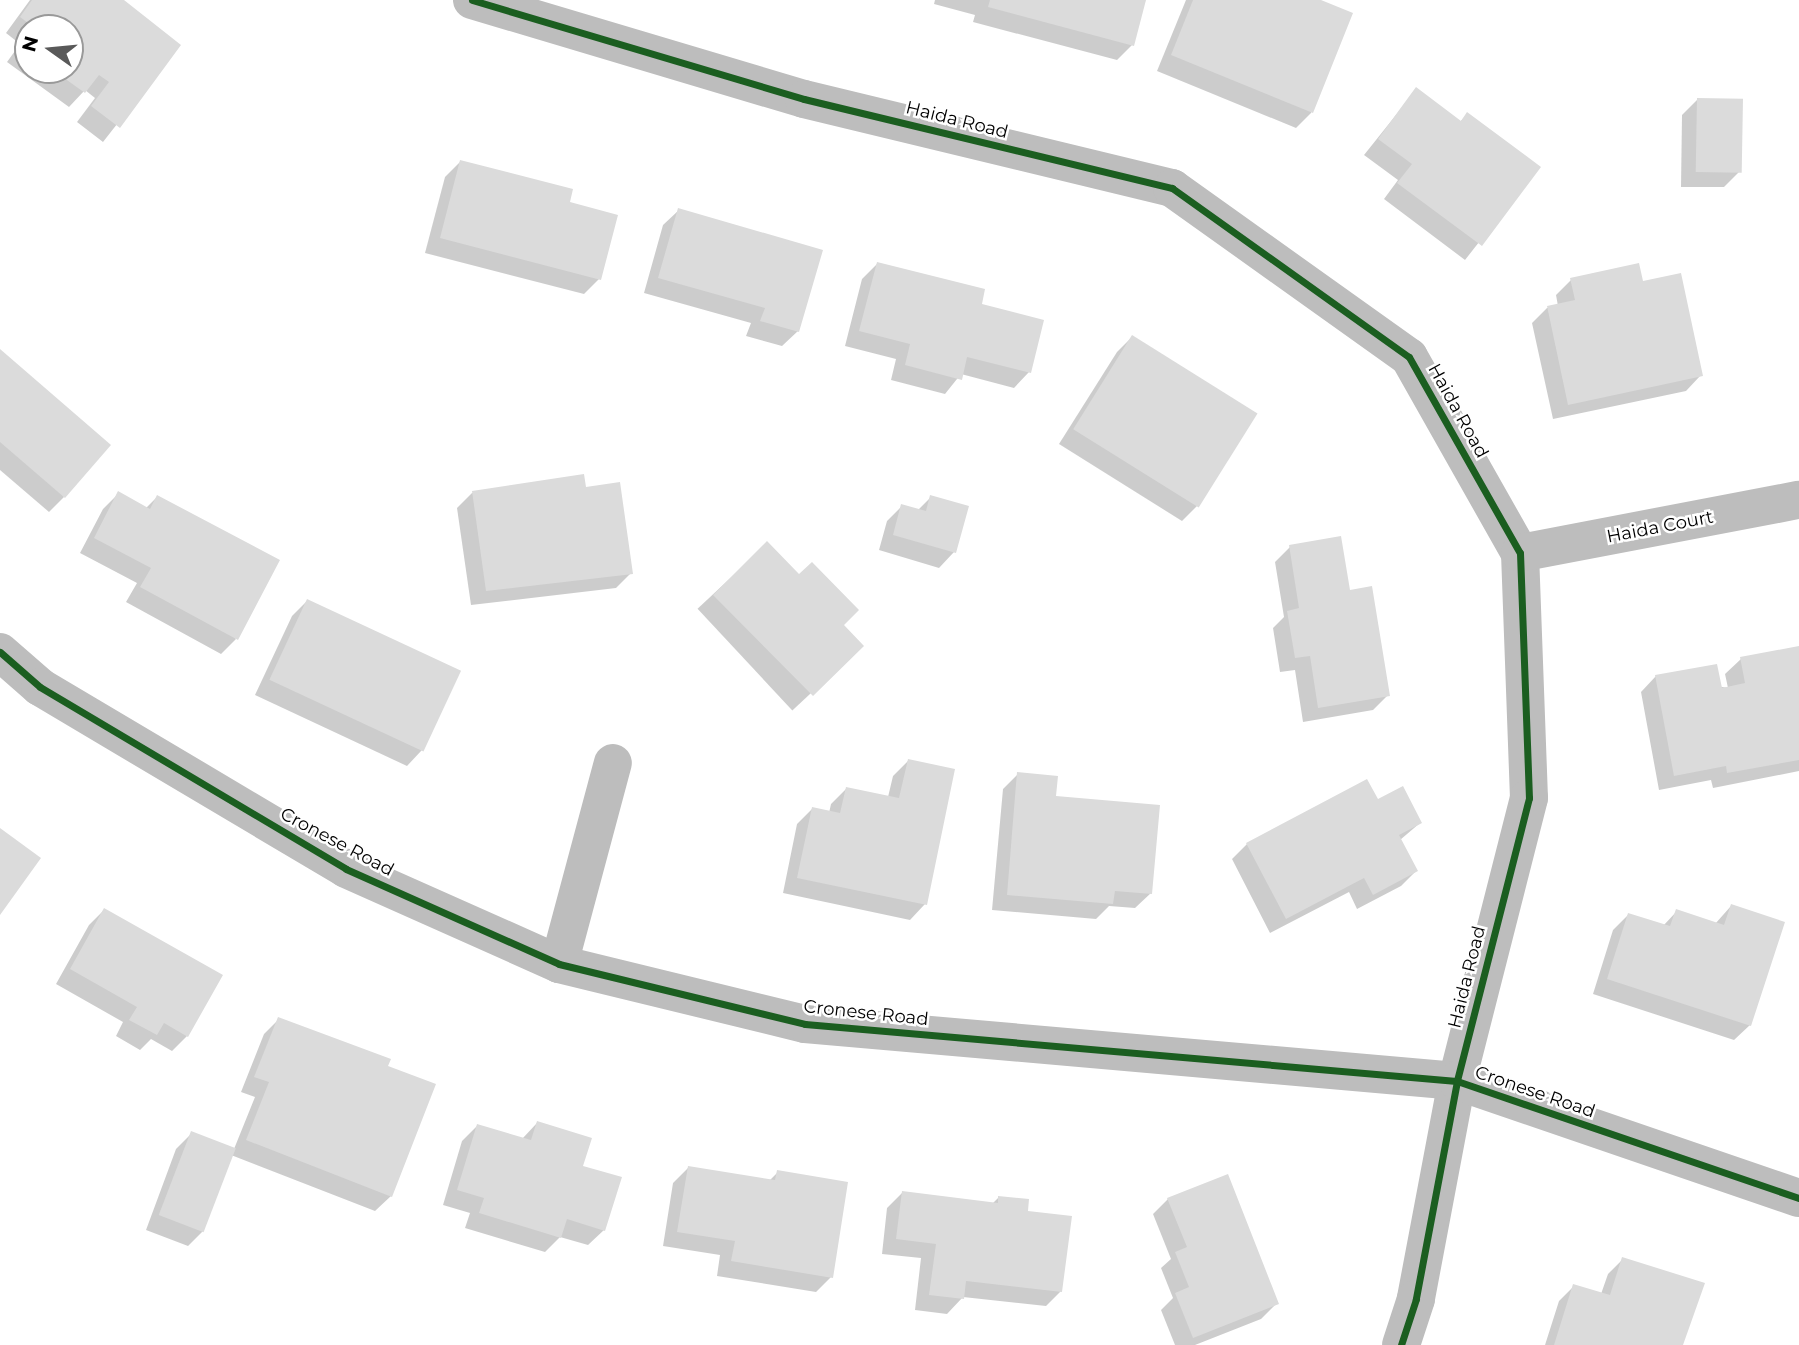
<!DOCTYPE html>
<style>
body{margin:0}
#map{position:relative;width:1799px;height:1345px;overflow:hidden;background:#fff;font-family:Montserrat,sans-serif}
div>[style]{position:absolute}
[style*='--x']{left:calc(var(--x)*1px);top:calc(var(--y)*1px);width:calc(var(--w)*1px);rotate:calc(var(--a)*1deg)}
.shadow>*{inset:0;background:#0003;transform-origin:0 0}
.building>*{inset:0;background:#dbdbdb;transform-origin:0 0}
.street>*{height:38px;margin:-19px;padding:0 19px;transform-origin:19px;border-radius:19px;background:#bdbdbd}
.cycleway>*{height:7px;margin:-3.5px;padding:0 3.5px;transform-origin:3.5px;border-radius:3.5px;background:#1b5e20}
span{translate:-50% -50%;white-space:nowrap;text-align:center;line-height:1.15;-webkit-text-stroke:5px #fff;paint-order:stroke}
.street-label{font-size:18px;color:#000}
.north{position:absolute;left:14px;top:14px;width:70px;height:70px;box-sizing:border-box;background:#fff;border:2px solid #999;border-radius:50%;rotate:285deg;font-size:19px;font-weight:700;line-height:28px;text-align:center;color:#000}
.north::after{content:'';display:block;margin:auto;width:24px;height:32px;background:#595959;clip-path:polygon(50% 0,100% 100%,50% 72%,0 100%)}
</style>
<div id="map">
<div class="shadow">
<i style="clip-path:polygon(evenodd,30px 0,122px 0,179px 45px,103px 142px,77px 122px,95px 98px,85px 90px,69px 107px,7px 62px,20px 44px,6px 33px,30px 0,28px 28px,70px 28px,70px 70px,28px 70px,28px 28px)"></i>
<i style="clip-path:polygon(935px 0,1144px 0,1132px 45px,1117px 60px,973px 22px,975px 15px,934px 4px)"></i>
<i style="clip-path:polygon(1186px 0,1317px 0,1351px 14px,1311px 113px,1296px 128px,1157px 71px)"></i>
<i style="clip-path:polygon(1416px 90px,1460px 122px,1467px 114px,1538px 167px,1465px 260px,1384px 199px,1398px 180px,1364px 155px)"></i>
<i style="clip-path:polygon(1697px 100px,1739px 172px,1724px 187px,1681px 187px,1682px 115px)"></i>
<i style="clip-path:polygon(460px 162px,568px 204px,599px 279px,584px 294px,425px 253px,445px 177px)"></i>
<i style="clip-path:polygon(679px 210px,798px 331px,782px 346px,746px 336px,751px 323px,644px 293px,663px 225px)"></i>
<i style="clip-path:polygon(877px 264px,980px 305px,1029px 372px,1014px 388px,961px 374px,945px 394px,891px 380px,896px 359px,845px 346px,862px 279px)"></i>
<i style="clip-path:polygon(1571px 280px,1642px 283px,1701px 375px,1686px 391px,1553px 419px,1532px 323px,1547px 308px,1558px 306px,1556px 295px)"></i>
<i style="clip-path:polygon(1132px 337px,1255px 415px,1197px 506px,1182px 521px,1059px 444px,1117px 352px)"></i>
<i style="clip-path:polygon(0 352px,64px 497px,49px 512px,0 470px)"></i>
<i style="clip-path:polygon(584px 489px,631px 573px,616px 588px,471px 605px,457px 508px,472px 493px)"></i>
<i style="clip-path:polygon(118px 494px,146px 508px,157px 497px,236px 639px,221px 654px,126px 602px,137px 583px,80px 553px,103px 509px)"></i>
<i style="clip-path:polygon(931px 497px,954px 552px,939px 568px,879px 550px,887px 521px,902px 506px,918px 510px)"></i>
<i style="left:767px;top:544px;width:139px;height:95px;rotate:47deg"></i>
<i style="clip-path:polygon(1290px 547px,1348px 592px,1388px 695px,1373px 710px,1303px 722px,1295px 670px,1280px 672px,1273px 628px,1284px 617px,1275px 562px)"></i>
<i style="clip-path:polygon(307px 601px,458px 671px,422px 750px,407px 766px,255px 695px,292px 616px)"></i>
<i style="clip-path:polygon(1799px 648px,1799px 771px,1713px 788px,1711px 780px,1659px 790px,1641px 692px,1656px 676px,1728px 688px,1725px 674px,1741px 659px)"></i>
<i style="clip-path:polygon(908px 761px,925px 904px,910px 920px,783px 893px,797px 824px,812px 809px,829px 813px,831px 804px,846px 789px,888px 797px,893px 776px)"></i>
<i style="clip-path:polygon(1018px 774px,1054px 797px,1151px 893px,1135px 908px,1109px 906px,1096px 919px,992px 910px,1003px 789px)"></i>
<i style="clip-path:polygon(1377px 801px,1420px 823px,1400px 840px,1416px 871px,1401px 886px,1357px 909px,1349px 892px,1270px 933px,1232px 859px,1247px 844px)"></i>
<i style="clip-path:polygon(1731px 906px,1750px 1025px,1734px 1040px,1593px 994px,1613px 930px,1628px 915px,1663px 926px,1677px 911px,1715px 924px)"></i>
<i style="clip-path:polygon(104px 910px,187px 1036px,172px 1051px,151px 1039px,140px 1050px,116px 1036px,123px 1022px,56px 984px,89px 925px)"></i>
<i style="clip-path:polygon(279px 1019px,386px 1067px,391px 1196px,375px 1211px,231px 1155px,203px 1231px,188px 1246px,146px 1230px,176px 1149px,192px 1133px,234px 1149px,255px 1097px,241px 1092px,264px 1034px)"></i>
<i style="clip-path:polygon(537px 1123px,581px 1167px,604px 1230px,588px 1245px,560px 1237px,545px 1252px,465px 1228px,470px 1213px,443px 1205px,462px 1141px,477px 1126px,522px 1139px)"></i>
<i style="clip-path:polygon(688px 1168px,769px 1181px,778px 1172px,831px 1277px,816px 1292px,717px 1276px,720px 1255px,663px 1246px,673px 1183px)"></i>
<i style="clip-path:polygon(902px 1193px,992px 1204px,999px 1197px,1026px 1213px,1061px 1291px,1046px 1306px,963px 1297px,947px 1314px,915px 1310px,921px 1258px,882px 1254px,887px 1208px)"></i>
<i style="clip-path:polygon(1168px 1199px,1276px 1304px,1261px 1319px,1195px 1345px,1175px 1345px,1161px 1310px,1173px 1298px,1161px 1268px,1171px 1259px,1153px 1214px)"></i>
<i style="clip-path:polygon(1623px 1259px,1682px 1345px,1545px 1345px,1559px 1301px,1574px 1286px,1601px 1294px,1608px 1274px)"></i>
</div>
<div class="building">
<i style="clip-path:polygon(32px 0,124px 0,181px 45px,120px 128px,91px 106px,109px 82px,99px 75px,85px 93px,53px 70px,70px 70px,70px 28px,35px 28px,20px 17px)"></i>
<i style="clip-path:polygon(990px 0,1146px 0,1134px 46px,988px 7px)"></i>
<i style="clip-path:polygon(1193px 0,1321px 0,1353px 13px,1313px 113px,1171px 55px)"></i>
<i style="clip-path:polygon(1416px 87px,1461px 121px,1467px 112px,1541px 167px,1482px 246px,1397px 183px,1412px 164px,1378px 139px)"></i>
<i style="left:1697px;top:98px;width:46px;height:74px;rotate:1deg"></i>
<i style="clip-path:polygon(460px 160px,573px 189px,570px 202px,618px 215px,601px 280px,440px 238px)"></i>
<i style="clip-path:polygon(678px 208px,823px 250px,799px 332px,760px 321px,765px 308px,658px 278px)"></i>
<i style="clip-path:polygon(877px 262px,985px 289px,982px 304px,1044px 320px,1031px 373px,967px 357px,962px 380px,905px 365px,910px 344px,859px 331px)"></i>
<i style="clip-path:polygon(1639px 263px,1643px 281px,1681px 273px,1703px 376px,1568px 405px,1547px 306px,1575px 300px,1570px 278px)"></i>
<i style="left:1132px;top:335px;width:148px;height:111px;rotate:32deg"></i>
<i style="clip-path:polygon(0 349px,111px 445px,65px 498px,0 442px)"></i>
<i style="clip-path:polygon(584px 474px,586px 487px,620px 482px,633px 574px,486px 591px,472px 491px)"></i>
<i style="clip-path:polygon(118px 491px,150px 509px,157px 495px,280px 560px,238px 640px,140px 587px,151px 568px,94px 538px)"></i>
<i style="clip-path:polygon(930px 495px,969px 506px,956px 553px,893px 535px,901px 504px,926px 511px)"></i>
<i style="clip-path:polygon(1341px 536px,1350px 590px,1372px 586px,1390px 696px,1318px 708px,1310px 656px,1295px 658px,1287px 611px,1299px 608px,1289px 545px)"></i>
<i style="clip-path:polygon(767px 541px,799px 574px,812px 562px,859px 610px,844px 625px,864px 646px,813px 696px,713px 595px)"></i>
<i style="left:307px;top:599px;width:170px;height:89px;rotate:25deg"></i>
<i style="clip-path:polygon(1799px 646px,1799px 760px,1727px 773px,1726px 766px,1674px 776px,1655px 675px,1717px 664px,1722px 688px,1745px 683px,1740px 657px)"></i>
<i style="clip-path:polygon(908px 759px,955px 769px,927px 905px,797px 878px,812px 807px,840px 813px,846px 787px,899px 798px)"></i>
<i style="clip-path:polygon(1017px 772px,1058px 776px,1056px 796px,1160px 805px,1152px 894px,1115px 891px,1113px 904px,1007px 895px)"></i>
<i style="clip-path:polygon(1367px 779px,1378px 799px,1403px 786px,1422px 823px,1399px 835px,1418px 871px,1373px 895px,1364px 878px,1286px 919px,1246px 843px)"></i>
<i style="clip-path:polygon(0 828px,41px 858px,0 915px)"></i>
<i style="clip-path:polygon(1731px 904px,1785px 922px,1751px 1026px,1607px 979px,1628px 913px,1670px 926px,1676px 909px,1724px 925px)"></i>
<i style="clip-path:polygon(104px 908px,223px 975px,188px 1037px,164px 1023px,157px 1035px,129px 1020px,137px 1007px,70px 969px)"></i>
<i style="clip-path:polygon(278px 1017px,391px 1059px,388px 1066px,436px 1084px,392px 1197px,246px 1140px,269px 1082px,254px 1077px)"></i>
<i style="clip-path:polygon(537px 1121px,592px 1138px,583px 1166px,622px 1177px,605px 1231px,567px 1219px,561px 1238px,479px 1213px,484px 1198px,457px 1190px,477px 1124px,531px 1140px)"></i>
<i style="left:191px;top:1131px;width:48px;height:90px;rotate:21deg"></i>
<i style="clip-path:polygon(688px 1166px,775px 1180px,777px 1170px,848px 1182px,833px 1278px,731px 1261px,735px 1241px,677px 1232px)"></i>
<i style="clip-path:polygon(1228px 1174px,1279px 1304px,1193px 1338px,1175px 1293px,1189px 1287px,1175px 1252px,1187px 1247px,1167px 1198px)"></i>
<i style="clip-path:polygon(902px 1191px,998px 1203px,998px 1196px,1029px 1199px,1028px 1211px,1072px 1216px,1062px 1292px,966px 1281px,964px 1299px,929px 1295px,936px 1244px,896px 1239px)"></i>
<i style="clip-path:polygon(1622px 1257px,1705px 1283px,1683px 1345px,1554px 1345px,1573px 1284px,1610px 1295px)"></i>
</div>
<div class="street">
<i style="--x:472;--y:0;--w:346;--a:16.6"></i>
<i style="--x:804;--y:99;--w:379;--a:13.6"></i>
<i style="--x:1172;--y:188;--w:291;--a:35.5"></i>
<i style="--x:1409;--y:357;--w:225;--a:60.5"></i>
<i style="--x:1520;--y:553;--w:245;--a:87.9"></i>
<i style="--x:1529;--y:798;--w:292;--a:104.3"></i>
<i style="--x:1457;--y:1081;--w:222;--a:100.7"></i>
<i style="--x:1416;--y:1299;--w:48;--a:108.1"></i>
<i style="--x:1520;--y:553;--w:284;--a:-10.8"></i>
<i style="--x:0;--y:652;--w:53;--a:41.2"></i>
<i style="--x:40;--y:687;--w:356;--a:30.7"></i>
<i style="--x:346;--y:869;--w:233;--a:24"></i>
<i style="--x:559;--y:964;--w:253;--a:13.7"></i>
<i style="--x:805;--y:1024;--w:654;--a:5"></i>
<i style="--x:1457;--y:1081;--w:361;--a:18.9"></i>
<i style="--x:559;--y:964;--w:208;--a:-75"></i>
</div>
<div class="cycleway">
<i style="--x:472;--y:0;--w:346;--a:16.6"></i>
<i style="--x:804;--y:99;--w:379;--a:13.6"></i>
<i style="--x:1172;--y:188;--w:291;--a:35.5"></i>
<i style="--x:1409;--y:357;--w:225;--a:60.5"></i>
<i style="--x:1520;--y:553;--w:245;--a:87.9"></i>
<i style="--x:1529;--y:798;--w:292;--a:104.3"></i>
<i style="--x:1457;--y:1081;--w:222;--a:100.7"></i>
<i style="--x:1416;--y:1299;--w:48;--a:108.1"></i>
<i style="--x:0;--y:652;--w:53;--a:41.2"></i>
<i style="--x:40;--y:687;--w:356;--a:30.7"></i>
<i style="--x:346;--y:869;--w:233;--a:24"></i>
<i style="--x:559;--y:964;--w:253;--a:13.7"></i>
<i style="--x:805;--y:1024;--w:654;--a:5"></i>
<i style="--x:1457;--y:1081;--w:361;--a:18.9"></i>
</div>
<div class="street-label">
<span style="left:957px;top:120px;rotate:14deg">Haida Road</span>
<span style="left:1458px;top:411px;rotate:61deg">Haida Road</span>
<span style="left:1660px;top:527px;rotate:-11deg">Haida Court</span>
<span style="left:337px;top:842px;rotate:28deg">Cronese Road</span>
<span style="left:1467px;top:977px;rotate:-76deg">Haida Road</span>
<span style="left:866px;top:1013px;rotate:6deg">Cronese Road</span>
<span style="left:1535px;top:1092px;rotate:19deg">Cronese Road</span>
</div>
<div class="north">N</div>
</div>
